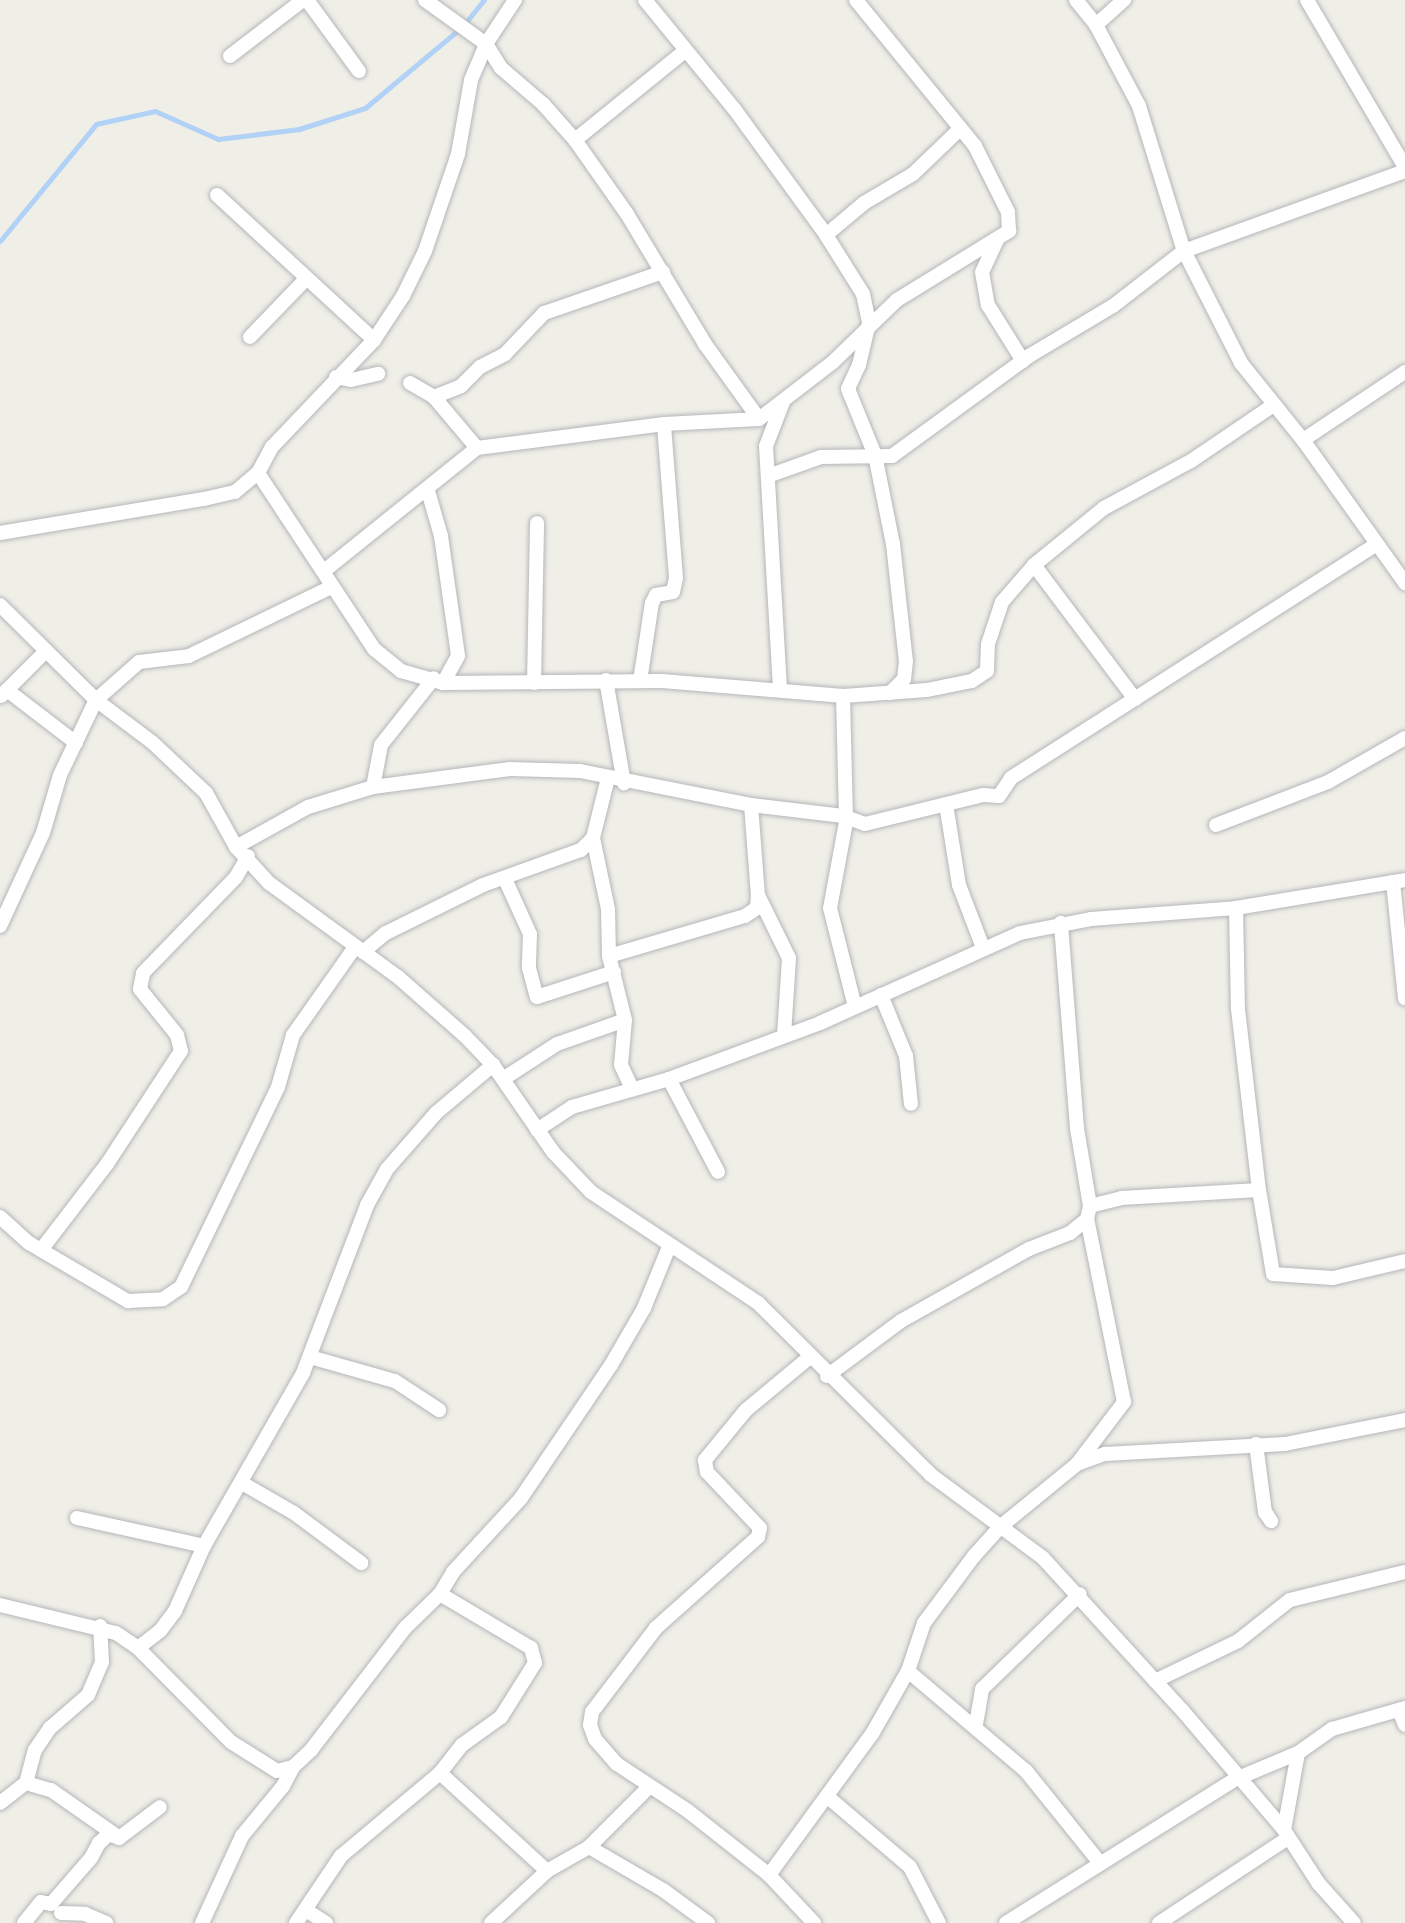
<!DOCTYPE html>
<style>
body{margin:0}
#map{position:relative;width:1405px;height:1923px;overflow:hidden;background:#efeee7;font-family:"Nunito Sans",sans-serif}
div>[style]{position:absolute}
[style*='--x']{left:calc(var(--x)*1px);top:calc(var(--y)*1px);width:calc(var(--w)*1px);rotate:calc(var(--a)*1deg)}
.stream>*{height:5px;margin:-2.5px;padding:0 2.5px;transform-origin:2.5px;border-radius:2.5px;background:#b1d2f6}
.roads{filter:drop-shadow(0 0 2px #b4b6ba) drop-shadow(0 0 2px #b4b6ba)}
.street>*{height:14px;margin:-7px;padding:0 7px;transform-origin:7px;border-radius:7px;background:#fff}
span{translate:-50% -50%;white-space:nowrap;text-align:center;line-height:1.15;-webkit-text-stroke:7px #fff;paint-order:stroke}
</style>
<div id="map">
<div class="stream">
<i style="--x:0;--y:241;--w:151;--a:-50.6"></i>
<i style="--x:96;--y:124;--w:60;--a:-12.4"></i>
<i style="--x:155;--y:111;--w:69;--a:24"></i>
<i style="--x:218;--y:139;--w:82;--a:-7"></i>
<i style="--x:299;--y:129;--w:69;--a:-17.7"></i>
<i style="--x:365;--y:108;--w:126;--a:-39.9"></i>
<i style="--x:462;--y:27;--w:35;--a:-51"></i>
</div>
<div class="roads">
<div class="street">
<i style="--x:307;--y:0;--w:88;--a:53.8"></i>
<i style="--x:425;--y:0;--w:75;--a:35.8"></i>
<i style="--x:486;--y:44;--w:28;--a:58"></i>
<i style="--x:501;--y:68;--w:55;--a:40.6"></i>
<i style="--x:543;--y:104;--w:48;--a:48.4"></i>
<i style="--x:575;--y:140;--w:90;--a:54.9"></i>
<i style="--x:627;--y:214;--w:152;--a:59"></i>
<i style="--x:705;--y:344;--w:92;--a:54.2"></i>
<i style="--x:645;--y:0;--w:142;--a:50.7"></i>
<i style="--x:735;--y:110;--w:155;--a:53.9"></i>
<i style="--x:826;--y:235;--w:70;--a:57.9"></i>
<i style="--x:863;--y:294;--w:30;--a:78"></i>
<i style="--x:869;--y:323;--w:43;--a:103.4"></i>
<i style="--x:859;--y:365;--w:26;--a:115"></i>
<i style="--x:848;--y:389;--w:71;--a:67.8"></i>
<i style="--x:875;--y:455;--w:91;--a:78.6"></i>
<i style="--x:893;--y:544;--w:118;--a:83.7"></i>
<i style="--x:906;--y:661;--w:18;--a:96"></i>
<i style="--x:904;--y:679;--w:20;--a:135"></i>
<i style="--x:1076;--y:0;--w:32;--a:51"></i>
<i style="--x:1096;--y:25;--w:92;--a:62"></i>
<i style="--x:1139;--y:106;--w:152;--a:72.8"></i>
<i style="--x:1184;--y:251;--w:126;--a:63"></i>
<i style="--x:1241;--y:363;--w:99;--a:51.2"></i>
<i style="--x:1303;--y:440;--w:176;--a:54.5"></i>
<i style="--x:1307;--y:0;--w:194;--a:59.6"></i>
<i style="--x:1096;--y:25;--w:38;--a:-42"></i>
<i style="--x:230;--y:56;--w:92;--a:-37.5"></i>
<i style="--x:575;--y:140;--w:141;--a:-39"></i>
<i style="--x:217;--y:195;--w:214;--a:42.7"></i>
<i style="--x:826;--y:235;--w:50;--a:-40.1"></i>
<i style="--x:864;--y:203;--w:57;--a:-30.6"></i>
<i style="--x:913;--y:174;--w:66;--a:-43.8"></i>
<i style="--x:997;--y:240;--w:35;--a:115"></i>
<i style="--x:982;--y:272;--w:34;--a:80"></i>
<i style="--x:988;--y:305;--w:66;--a:58"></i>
<i style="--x:250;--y:337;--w:81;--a:-46"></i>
<i style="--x:336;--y:377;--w:15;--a:11"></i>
<i style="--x:351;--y:380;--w:28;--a:-13"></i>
<i style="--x:410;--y:383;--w:28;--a:30"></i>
<i style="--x:434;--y:397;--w:67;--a:49.9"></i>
<i style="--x:434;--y:397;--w:29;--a:-22"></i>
<i style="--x:461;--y:386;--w:27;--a:-45"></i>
<i style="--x:480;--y:367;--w:28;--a:-27"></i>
<i style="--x:505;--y:354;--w:57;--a:-46.4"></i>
<i style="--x:544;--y:313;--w:126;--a:-19"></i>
<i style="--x:1303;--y:440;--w:123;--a:-33.7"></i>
<i style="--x:258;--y:473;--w:211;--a:56.6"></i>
<i style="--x:374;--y:649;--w:35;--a:39"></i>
<i style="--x:401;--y:671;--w:44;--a:15.9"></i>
<i style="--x:443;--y:683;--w:219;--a:-0.5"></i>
<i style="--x:662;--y:681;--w:182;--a:4.7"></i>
<i style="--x:843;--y:696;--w:84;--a:-4.1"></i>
<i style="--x:927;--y:690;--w:46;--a:-11.3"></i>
<i style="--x:972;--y:681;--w:18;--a:-34"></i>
<i style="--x:987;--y:671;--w:27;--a:-88"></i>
<i style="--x:988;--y:644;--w:44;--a:-71.6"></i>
<i style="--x:1002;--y:602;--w:49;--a:-49.1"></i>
<i style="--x:1034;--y:565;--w:90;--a:-39.2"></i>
<i style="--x:1104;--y:508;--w:99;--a:-28.4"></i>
<i style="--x:1191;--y:461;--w:98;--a:-34.2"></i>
<i style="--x:768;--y:476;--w:56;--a:-19.7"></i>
<i style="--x:821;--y:457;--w:71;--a:-0.8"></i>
<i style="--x:892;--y:456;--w:170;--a:-36.1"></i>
<i style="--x:1029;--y:356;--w:98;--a:-30.8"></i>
<i style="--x:1113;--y:306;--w:90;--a:-37.8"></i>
<i style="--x:1184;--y:251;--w:235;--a:-19.9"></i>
<i style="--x:428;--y:491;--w:47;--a:73.9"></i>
<i style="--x:441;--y:536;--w:121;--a:81.9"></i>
<i style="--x:458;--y:656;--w:31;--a:119"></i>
<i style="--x:0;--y:533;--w:207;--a:-9.5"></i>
<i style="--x:204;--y:499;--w:32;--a:-13"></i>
<i style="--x:235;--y:492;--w:30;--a:-40"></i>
<i style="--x:258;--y:473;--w:30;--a:-62"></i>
<i style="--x:272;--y:447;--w:148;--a:-46.4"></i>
<i style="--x:374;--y:340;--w:53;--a:-56.6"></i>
<i style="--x:403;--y:296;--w:50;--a:-63.9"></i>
<i style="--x:425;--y:251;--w:102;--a:-71.2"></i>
<i style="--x:458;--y:154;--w:75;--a:-80"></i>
<i style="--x:471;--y:80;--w:39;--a:-67"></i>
<i style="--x:486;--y:44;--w:53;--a:-56.6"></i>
<i style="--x:1034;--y:565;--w:168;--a:53"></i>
<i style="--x:324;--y:571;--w:196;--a:-38.8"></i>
<i style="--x:477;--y:448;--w:189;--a:-7.3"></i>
<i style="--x:664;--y:424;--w:95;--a:-3"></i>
<i style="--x:759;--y:419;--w:93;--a:-37.6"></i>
<i style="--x:833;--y:362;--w:89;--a:-44.1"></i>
<i style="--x:897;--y:300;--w:132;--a:-31.6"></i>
<i style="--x:1009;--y:231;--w:19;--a:-93"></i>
<i style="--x:1008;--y:212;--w:74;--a:-116.6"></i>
<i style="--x:975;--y:146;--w:188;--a:-129.2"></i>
<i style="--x:0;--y:605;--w:135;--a:44.7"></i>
<i style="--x:96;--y:700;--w:71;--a:37"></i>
<i style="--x:153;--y:743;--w:73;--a:43.3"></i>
<i style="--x:206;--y:793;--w:62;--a:60.9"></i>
<i style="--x:236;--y:847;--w:49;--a:47.5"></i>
<i style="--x:269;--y:883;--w:160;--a:36.1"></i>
<i style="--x:398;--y:977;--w:89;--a:41.4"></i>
<i style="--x:465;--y:1036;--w:40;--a:46"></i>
<i style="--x:493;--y:1065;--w:106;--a:55.4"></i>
<i style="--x:553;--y:1152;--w:55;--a:46.5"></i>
<i style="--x:591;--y:1192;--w:201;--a:33.6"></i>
<i style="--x:758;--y:1303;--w:244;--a:44.8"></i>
<i style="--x:931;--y:1475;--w:139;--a:36.5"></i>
<i style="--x:1043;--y:1558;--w:206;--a:47.6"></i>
<i style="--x:1182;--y:1710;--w:157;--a:49.6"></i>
<i style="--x:1284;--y:1830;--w:64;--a:57.1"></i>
<i style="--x:1319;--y:1884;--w:52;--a:48.1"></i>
<i style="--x:606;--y:680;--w:105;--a:80.1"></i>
<i style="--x:640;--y:681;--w:79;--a:-81.3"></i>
<i style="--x:652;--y:603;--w:9;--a:-63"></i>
<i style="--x:656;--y:595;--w:17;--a:-10"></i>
<i style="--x:673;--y:592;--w:14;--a:-78"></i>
<i style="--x:676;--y:578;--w:154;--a:-94.5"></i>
<i style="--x:534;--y:683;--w:160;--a:-88.9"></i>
<i style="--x:780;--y:689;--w:243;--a:-93.3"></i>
<i style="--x:766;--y:446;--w:47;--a:-68.9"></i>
<i style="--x:7;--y:690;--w:87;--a:37.5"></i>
<i style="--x:1;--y:696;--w:62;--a:-45"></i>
<i style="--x:843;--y:696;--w:126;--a:88.6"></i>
<i style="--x:846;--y:822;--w:87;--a:100.5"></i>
<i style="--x:830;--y:908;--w:102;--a:75.8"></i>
<i style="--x:373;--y:787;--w:43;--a:-79.2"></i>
<i style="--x:381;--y:745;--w:85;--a:-51.7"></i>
<i style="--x:946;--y:804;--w:82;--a:80.9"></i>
<i style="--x:959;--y:885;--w:67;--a:69.1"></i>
<i style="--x:751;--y:805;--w:90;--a:85.6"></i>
<i style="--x:758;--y:895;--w:70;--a:63.8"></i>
<i style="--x:789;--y:958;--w:78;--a:93.7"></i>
<i style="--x:1216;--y:825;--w:120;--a:-21"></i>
<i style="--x:1328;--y:782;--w:89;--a:-29.7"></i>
<i style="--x:593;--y:838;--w:73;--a:78.1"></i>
<i style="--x:608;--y:909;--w:47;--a:88.8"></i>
<i style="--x:609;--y:956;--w:66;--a:76"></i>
<i style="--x:625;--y:1020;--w:45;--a:95.1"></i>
<i style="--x:621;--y:1065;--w:26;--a:65"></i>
<i style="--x:236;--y:847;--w:82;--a:-29.1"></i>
<i style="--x:308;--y:807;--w:68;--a:-17.1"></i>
<i style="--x:373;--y:787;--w:138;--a:-7.5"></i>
<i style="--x:510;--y:769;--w:70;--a:1.6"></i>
<i style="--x:580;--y:771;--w:174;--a:11.2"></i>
<i style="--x:751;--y:805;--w:93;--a:6.8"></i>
<i style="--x:843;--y:816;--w:23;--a:20"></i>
<i style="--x:865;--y:824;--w:122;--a:-13.8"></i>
<i style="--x:983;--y:795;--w:16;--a:4"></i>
<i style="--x:999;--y:796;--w:22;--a:-56"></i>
<i style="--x:1011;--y:778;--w:433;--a:-32.6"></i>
<i style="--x:505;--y:879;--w:60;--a:65.6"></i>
<i style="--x:530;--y:934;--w:34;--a:92"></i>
<i style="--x:529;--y:968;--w:30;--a:75"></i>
<i style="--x:537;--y:997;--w:81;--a:-18"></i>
<i style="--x:1393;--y:882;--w:117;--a:84.1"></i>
<i style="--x:1236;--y:908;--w:101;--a:88.9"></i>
<i style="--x:1238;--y:1009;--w:182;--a:83.4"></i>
<i style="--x:0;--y:926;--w:102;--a:-65.2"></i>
<i style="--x:43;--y:833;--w:60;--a:-73.7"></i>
<i style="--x:60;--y:775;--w:83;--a:-64.4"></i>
<i style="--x:96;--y:700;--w:57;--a:-41.5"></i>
<i style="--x:139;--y:662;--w:50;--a:-6.8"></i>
<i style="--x:189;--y:656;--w:158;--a:-25.9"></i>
<i style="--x:363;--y:952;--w:30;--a:-40"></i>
<i style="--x:386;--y:933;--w:108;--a:-26.3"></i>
<i style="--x:483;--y:885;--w:104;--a:-19.7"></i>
<i style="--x:581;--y:850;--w:17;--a:-45"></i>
<i style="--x:593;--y:838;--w:62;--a:-76"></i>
<i style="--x:609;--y:956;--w:142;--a:-16.4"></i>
<i style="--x:745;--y:916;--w:14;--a:-34"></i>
<i style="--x:757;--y:908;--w:13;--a:-86"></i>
<i style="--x:881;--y:995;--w:66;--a:67.7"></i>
<i style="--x:906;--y:1056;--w:48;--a:84.1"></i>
<i style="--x:503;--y:1079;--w:64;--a:-32.9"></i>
<i style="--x:557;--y:1044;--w:72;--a:-19.4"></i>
<i style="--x:669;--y:1079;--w:105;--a:62.2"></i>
<i style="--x:537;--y:1130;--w:42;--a:-33.3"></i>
<i style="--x:572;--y:1107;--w:101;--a:-16.1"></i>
<i style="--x:669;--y:1079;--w:161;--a:-20.3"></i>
<i style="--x:820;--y:1023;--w:219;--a:-24.2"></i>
<i style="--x:1020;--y:933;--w:72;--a:-11.2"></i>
<i style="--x:1091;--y:919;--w:145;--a:-4.3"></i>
<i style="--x:1236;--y:908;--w:171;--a:-9.4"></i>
<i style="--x:1090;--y:1206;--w:32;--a:-14"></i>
<i style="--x:1121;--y:1198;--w:138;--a:-3.3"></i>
<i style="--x:1259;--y:1190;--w:85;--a:80.5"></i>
<i style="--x:1273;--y:1274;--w:60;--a:3.8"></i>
<i style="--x:1333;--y:1278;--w:74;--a:-13.3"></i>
<i style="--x:0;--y:1217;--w:39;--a:42"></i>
<i style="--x:29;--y:1243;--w:115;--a:30.4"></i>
<i style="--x:128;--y:1301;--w:35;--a:-3"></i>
<i style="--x:163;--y:1299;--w:22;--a:-34"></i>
<i style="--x:181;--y:1287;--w:222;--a:-64.1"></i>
<i style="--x:278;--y:1087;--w:54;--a:-73.9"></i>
<i style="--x:293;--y:1035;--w:108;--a:-54.8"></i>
<i style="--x:41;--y:1250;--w:108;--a:-52.5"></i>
<i style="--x:107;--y:1164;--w:135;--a:-56.8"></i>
<i style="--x:181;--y:1051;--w:16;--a:-104"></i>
<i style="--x:177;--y:1035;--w:59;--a:-128.8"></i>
<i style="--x:140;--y:989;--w:16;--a:-79"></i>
<i style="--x:143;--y:973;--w:134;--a:-45.9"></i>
<i style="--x:236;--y:877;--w:24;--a:-60"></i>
<i style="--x:811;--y:1356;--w:85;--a:140.3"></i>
<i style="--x:746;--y:1410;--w:65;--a:129.4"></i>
<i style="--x:705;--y:1460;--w:12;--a:81"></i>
<i style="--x:707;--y:1472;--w:77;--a:46.6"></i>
<i style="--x:760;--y:1528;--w:9;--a:103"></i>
<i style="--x:758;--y:1537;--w:137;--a:138.3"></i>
<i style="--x:656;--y:1628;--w:106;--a:127.3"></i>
<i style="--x:592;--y:1712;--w:13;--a:99"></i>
<i style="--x:590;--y:1725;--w:15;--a:70"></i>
<i style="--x:595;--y:1739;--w:33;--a:49"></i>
<i style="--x:617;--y:1764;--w:85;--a:33.5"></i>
<i style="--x:688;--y:1811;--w:103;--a:38.3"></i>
<i style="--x:769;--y:1875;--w:66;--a:46.8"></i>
<i style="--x:310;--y:1357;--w:88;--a:15.8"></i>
<i style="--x:395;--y:1381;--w:53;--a:33.4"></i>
<i style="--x:827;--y:1376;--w:92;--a:-36.6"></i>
<i style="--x:901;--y:1321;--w:147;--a:-29.4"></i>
<i style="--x:1029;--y:1249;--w:44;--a:-21.3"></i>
<i style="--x:1070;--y:1233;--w:22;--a:-39"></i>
<i style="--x:1087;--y:1219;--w:13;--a:-77"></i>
<i style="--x:1090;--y:1206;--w:79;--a:-99.5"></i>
<i style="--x:1077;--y:1128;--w:206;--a:-94.5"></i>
<i style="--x:1256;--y:1444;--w:69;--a:82.5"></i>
<i style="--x:1265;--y:1512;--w:11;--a:56"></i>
<i style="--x:1077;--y:1464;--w:78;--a:-52.8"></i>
<i style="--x:1124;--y:1402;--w:187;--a:-101.4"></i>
<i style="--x:242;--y:1483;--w:60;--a:30"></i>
<i style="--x:294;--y:1513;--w:84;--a:36.7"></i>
<i style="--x:77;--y:1518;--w:130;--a:12.4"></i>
<i style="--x:0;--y:1605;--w:119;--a:13.6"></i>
<i style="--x:116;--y:1633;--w:27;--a:34"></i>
<i style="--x:138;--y:1648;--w:132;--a:45.3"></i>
<i style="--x:231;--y:1742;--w:54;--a:32.2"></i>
<i style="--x:277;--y:1771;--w:16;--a:-14"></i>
<i style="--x:138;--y:1648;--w:28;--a:-38"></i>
<i style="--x:160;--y:1631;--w:25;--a:-53"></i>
<i style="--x:175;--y:1611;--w:71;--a:-66"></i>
<i style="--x:204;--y:1546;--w:199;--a:-60.2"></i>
<i style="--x:303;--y:1373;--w:180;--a:-69.1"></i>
<i style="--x:367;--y:1205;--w:41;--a:-60.9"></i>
<i style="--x:387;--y:1169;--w:74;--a:-48.8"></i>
<i style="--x:436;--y:1113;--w:75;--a:-40.1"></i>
<i style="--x:908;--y:1671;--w:155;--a:40.3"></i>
<i style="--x:1026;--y:1771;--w:118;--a:51.2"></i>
<i style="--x:1155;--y:1681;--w:92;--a:-25.7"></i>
<i style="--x:1238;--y:1641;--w:66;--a:-38.3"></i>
<i style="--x:1290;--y:1600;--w:118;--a:-13.7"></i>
<i style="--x:1399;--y:1710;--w:16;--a:68"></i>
<i style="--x:976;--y:1724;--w:36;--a:-80"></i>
<i style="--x:982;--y:1689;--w:136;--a:-44.1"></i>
<i style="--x:440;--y:1773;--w:145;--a:42.5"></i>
<i style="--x:26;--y:1783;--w:26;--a:16"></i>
<i style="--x:51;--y:1790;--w:82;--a:35"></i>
<i style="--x:829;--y:1798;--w:106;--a:40.4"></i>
<i style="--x:910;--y:1867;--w:63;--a:62.6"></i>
<i style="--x:0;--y:1803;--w:33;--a:-38"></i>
<i style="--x:26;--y:1783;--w:34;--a:-75"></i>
<i style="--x:35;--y:1750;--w:27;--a:-56"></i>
<i style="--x:50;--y:1728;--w:50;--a:-41"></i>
<i style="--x:88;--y:1695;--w:36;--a:-67"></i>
<i style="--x:102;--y:1662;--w:36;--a:-93"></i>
<i style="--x:1284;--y:1830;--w:78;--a:-79.7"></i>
<i style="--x:119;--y:1838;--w:51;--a:-37.1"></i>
<i style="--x:589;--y:1847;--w:86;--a:30.2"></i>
<i style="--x:663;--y:1890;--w:56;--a:36.3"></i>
<i style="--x:769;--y:1875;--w:175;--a:-53.9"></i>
<i style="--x:872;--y:1734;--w:73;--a:-60.3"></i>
<i style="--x:908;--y:1671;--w:51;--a:-71.6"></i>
<i style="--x:924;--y:1623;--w:84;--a:-53.3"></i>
<i style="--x:974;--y:1556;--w:39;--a:-48"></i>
<i style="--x:1000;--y:1527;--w:99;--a:-39.3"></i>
<i style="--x:1077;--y:1464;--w:30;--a:-20"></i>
<i style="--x:1105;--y:1454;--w:180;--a:-3.2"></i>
<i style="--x:1285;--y:1444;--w:122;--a:-11.3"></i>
<i style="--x:306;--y:1910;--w:24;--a:33"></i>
<i style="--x:61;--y:1913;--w:24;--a:2"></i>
<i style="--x:85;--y:1914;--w:23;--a:23"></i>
<i style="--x:24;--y:1923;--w:27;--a:-51"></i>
<i style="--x:41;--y:1902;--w:10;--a:11"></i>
<i style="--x:51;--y:1904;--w:61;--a:-49"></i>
<i style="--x:91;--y:1858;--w:17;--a:-62"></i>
<i style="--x:99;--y:1843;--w:13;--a:-42"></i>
<i style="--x:109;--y:1834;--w:11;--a:22"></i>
<i style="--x:202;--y:1923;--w:96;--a:-65.3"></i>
<i style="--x:242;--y:1836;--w:65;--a:-50.6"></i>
<i style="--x:283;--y:1786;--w:21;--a:-62"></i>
<i style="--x:293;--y:1767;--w:25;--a:-43"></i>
<i style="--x:311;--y:1750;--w:154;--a:-52.4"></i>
<i style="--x:405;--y:1628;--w:49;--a:-44.2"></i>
<i style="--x:440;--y:1594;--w:26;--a:-59"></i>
<i style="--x:453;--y:1572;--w:100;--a:-47.4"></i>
<i style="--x:521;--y:1498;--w:161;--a:-55.9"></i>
<i style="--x:611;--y:1365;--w:66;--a:-59.9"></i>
<i style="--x:644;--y:1308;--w:66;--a:-67.7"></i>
<i style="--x:296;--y:1923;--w:81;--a:-56.1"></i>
<i style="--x:341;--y:1856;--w:129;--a:-40"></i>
<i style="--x:440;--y:1773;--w:36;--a:-52"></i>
<i style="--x:462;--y:1745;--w:48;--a:-35.7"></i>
<i style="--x:501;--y:1717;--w:64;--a:-57.8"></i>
<i style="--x:535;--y:1663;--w:16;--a:-105"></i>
<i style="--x:531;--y:1648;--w:106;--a:-149.3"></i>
<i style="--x:491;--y:1923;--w:76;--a:-42.9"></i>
<i style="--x:547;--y:1871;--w:48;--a:-29.7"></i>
<i style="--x:589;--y:1847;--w:83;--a:-45"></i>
<i style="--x:1006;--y:1923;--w:271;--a:-32.1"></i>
<i style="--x:1236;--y:1779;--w:67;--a:-22.8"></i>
<i style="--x:1298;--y:1753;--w:42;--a:-35.2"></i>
<i style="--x:1332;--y:1729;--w:76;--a:-16"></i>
<i style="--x:1159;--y:1923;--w:154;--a:-33.4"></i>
</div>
</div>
</div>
